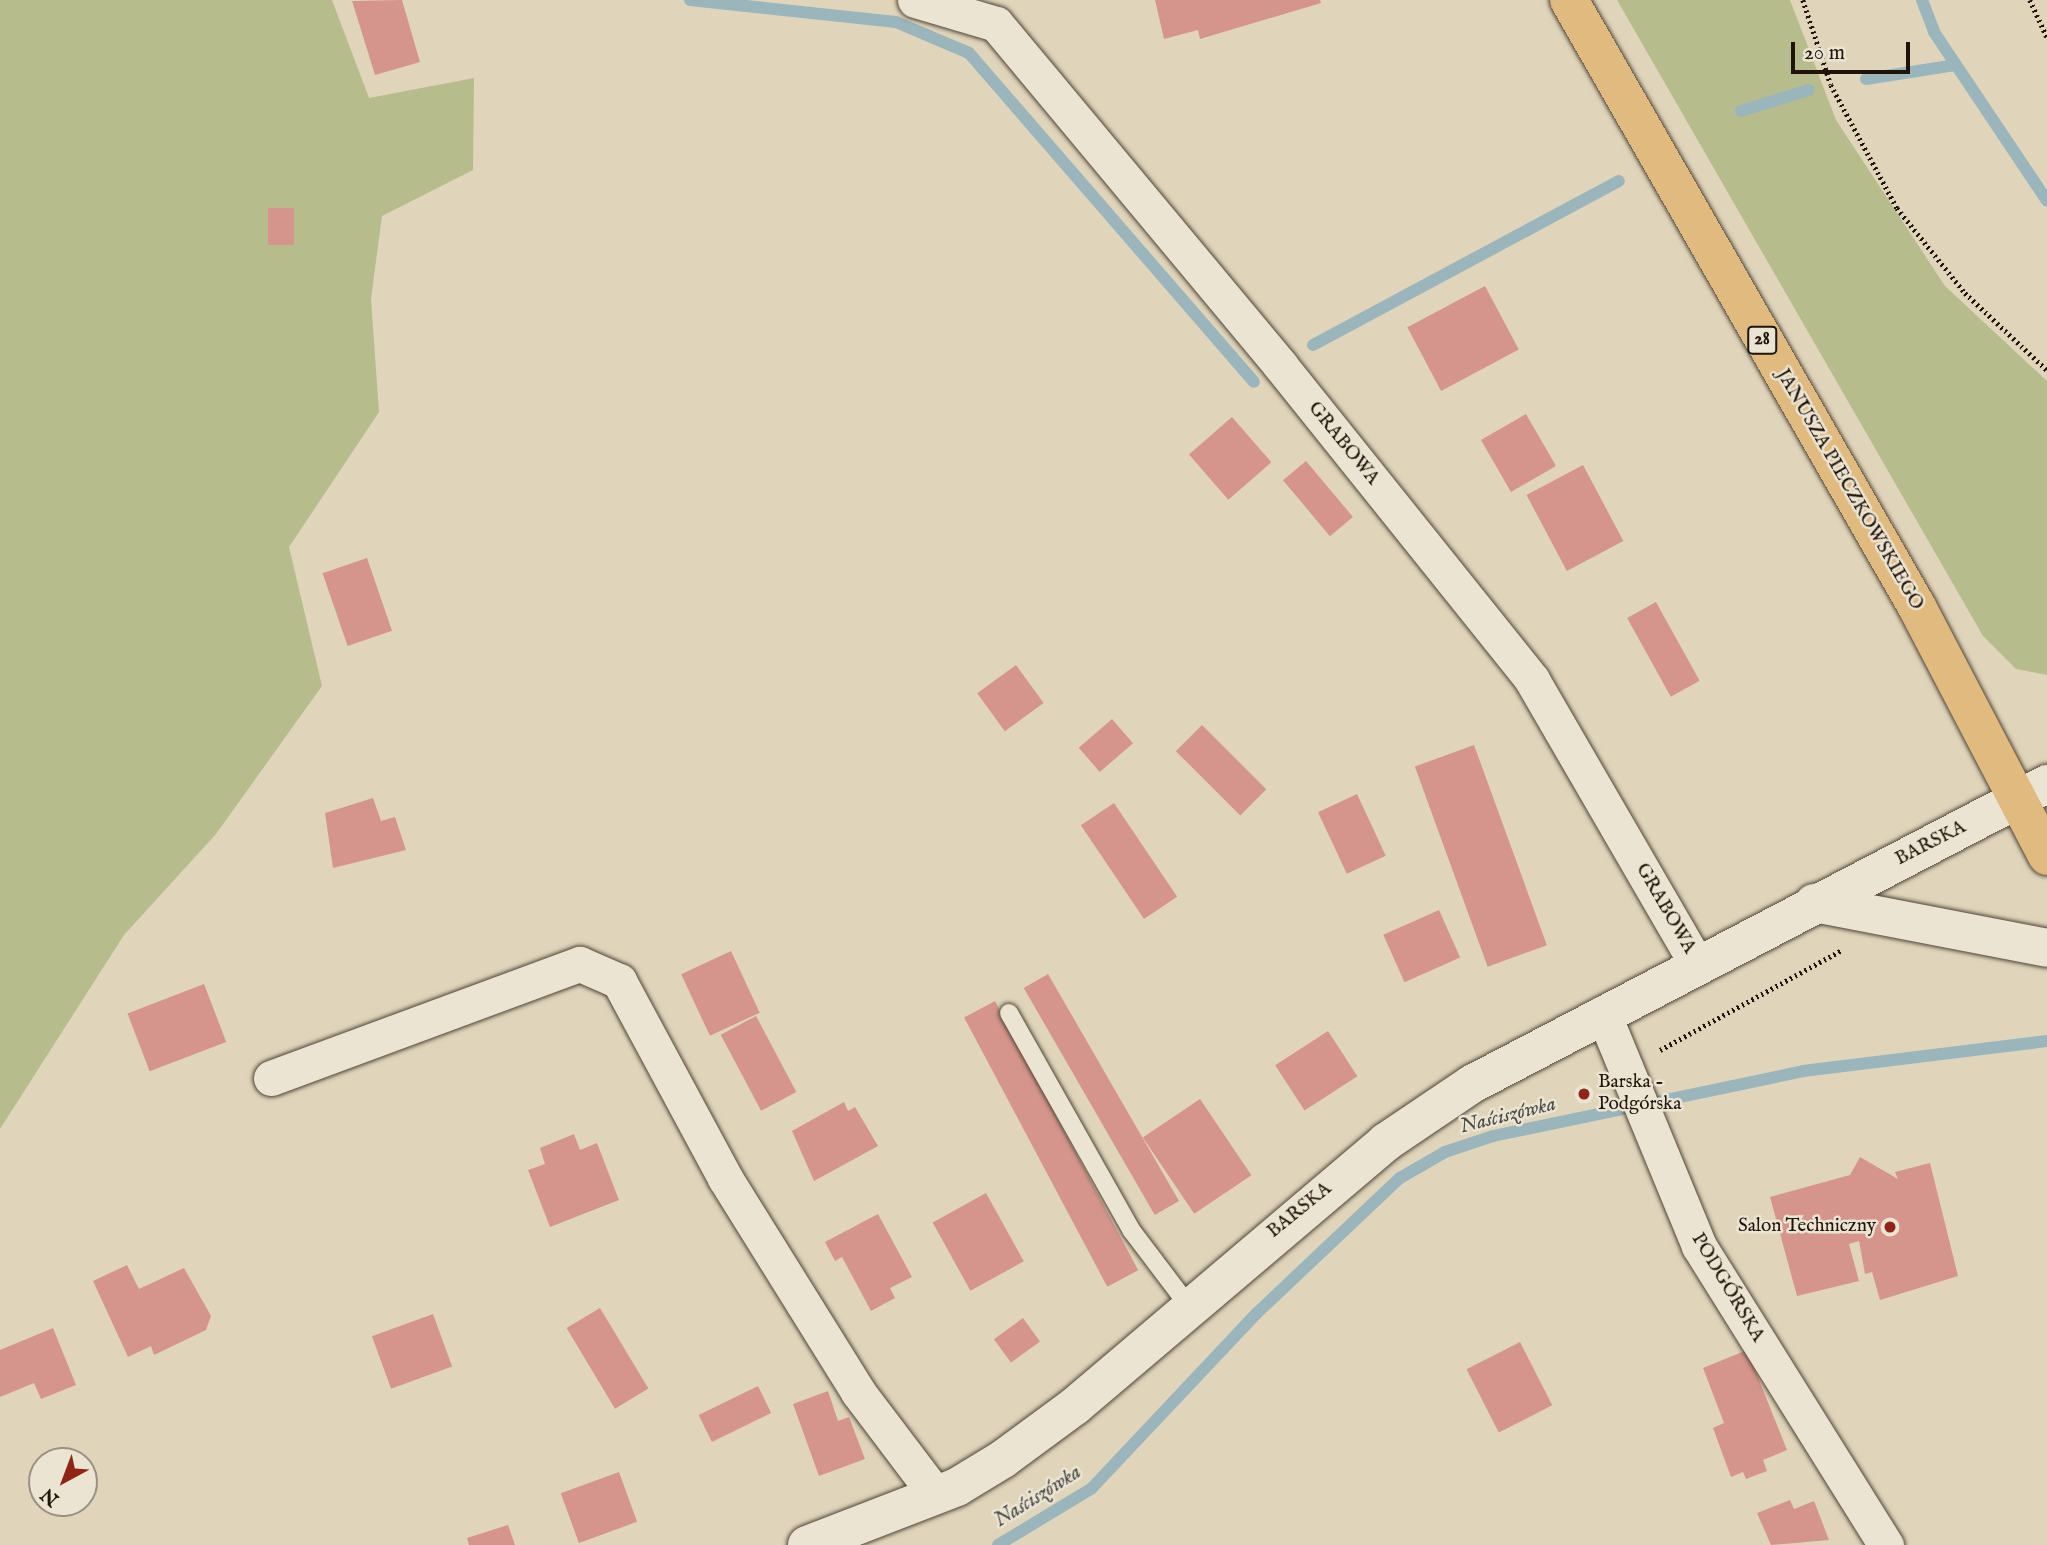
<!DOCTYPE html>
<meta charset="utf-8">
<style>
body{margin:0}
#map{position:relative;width:2047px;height:1545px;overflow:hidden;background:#e0d5bb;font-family:"IM FELL English",serif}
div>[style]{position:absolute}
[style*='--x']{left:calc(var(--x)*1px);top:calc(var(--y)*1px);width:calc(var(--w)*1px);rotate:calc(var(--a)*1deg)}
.green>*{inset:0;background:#b7bc8d}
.stream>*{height:12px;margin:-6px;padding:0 6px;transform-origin:6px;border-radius:6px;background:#9ab5bc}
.building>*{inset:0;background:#d6958c;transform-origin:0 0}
.path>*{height:4.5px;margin-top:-2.25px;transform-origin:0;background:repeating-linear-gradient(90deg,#20130a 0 2px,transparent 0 5.5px)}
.roads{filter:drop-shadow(0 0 2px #504436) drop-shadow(0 0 2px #504436)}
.lane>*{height:18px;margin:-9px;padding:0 9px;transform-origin:9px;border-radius:9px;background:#ebe4d3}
.street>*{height:35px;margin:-17.5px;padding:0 17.5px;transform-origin:17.5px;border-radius:17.5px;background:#ebe4d3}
.secondary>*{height:38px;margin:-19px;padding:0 19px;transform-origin:19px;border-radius:19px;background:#ebe4d3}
.primary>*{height:38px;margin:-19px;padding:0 19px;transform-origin:19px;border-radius:19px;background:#e0ba7e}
.dots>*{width:19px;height:19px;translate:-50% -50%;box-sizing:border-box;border:4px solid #ebe4d3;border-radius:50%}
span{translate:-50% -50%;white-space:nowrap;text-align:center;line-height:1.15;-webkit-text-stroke:5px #ebe4d3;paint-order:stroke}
.shield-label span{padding:2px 5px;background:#ebe4d3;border:2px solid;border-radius:5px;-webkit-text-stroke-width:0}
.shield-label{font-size:18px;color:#20130a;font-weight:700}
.street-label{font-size:19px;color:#20130a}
.poi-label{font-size:19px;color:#20130a}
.left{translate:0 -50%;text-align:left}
.right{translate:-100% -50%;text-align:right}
.water-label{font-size:21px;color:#4b4c48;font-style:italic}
.north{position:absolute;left:28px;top:1447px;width:70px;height:70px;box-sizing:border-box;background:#ebe4d3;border:2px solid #9a9083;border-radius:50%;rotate:221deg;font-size:19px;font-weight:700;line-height:28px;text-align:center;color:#20130a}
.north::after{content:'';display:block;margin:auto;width:24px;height:32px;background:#8f2418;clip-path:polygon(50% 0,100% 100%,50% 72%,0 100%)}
.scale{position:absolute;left:1791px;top:42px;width:119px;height:32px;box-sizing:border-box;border:4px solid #20130a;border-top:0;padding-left:9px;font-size:21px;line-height:24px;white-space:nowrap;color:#20130a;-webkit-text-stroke:5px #ebe4d3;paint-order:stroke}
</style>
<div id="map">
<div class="green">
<i style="clip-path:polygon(0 0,332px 0,369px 98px,474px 78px,473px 170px,382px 216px,371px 299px,379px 412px,289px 547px,322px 686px,216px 834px,124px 935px,0 1129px)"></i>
<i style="clip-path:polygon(1617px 0,1790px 0,1836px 120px,1945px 286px,2047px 381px,2047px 675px,2016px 669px,1983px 636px)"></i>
</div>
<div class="stream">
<i style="--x:690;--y:0;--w:207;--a:6.1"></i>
<i style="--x:896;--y:22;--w:79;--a:23"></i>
<i style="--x:969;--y:53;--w:435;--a:49.1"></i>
<i style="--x:1922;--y:0;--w:34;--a:69"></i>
<i style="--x:1934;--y:32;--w:203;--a:56.2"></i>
<i style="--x:1866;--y:79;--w:90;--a:-8.9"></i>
<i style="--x:1741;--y:111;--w:71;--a:-17.2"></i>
<i style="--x:1313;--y:345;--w:347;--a:-28.2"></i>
<i style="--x:998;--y:1545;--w:109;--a:-31.1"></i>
<i style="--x:1091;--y:1489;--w:242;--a:-46.7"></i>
<i style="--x:1257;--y:1313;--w:197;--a:-43.4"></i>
<i style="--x:1400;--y:1178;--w:52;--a:-30"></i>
<i style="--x:1445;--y:1152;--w:51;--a:-18.4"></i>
<i style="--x:1493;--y:1136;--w:317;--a:-11.8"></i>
<i style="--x:1803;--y:1071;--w:246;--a:-7"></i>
</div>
<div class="building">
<i style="clip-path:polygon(402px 0,420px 62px,375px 75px,352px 1px)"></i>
<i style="clip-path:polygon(1155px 0,1320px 0,1321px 3px,1200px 39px,1198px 30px,1164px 39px)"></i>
<i style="left:268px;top:208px;width:26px;height:37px"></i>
<i style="left:1485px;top:286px;width:72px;height:88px;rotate:62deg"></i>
<i style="left:1526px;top:414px;width:60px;height:52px;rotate:60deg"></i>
<i style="left:1232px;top:417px;width:60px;height:57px;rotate:49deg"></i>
<i style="left:1306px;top:461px;width:73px;height:30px;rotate:50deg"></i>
<i style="left:1583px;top:465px;width:86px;height:64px;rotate:62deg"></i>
<i style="left:367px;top:558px;width:77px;height:47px;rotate:71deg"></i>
<i style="left:1656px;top:602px;width:90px;height:33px;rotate:61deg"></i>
<i style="left:1016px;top:665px;width:47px;height:48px;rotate:54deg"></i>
<i style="left:1112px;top:719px;width:32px;height:44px;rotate:49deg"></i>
<i style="left:1202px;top:725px;width:91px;height:37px;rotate:45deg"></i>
<i style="left:1474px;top:745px;width:213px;height:63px;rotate:70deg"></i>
<i style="left:1357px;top:794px;width:68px;height:43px;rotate:65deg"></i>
<i style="clip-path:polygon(373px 798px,381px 821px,395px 817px,406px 850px,333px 868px,325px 813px)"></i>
<i style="left:1114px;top:803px;width:113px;height:40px;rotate:56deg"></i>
<i style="left:1439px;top:910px;width:52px;height:61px;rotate:66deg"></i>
<i style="left:731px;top:951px;width:68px;height:55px;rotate:65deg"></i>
<i style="left:1048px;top:974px;width:262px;height:28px;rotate:60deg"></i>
<i style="left:204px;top:984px;width:62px;height:82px;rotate:69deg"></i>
<i style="left:995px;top:1001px;width:305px;height:35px;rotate:62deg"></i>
<i style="left:756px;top:1016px;width:86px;height:40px;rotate:62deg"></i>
<i style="left:1328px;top:1031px;width:54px;height:63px;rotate:57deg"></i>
<i style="left:1200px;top:1099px;width:92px;height:69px;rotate:56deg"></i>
<i style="clip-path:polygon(844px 1102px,848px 1111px,855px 1107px,878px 1146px,814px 1181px,792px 1131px)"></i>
<i style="clip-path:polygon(574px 1134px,580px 1150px,597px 1143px,619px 1200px,550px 1227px,528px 1170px,545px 1164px,540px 1148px)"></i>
<i style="clip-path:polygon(1860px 1157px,1898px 1179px,1895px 1172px,1930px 1163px,1958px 1276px,1880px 1300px,1872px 1272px,1865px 1274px,1859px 1241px,1849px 1244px,1859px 1281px,1797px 1296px,1770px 1197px,1850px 1175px)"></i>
<i style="left:986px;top:1193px;width:78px;height:61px;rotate:61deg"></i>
<i style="clip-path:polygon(878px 1214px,912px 1277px,890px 1288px,895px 1298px,871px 1311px,842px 1257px,835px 1261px,825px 1242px)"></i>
<i style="clip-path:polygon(127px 1265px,139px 1289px,184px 1268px,211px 1316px,206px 1330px,154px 1355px,151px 1346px,128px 1357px,93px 1281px)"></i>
<i style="left:600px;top:1308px;width:94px;height:39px;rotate:59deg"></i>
<i style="left:433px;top:1314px;width:56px;height:65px;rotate:70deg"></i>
<i style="left:1023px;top:1318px;width:29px;height:36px;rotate:54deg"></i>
<i style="clip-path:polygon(53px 1328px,76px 1385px,41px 1399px,34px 1383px,0 1397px,0 1350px)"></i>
<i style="left:1520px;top:1342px;width:71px;height:60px;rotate:63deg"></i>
<i style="clip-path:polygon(1747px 1350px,1787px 1450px,1763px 1460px,1767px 1471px,1746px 1479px,1743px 1472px,1731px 1477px,1713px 1428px,1724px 1423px,1703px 1368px)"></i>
<i style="left:758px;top:1386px;width:30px;height:66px;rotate:64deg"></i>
<i style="clip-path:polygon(828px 1391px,838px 1421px,849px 1417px,865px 1459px,819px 1476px,793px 1404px)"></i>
<i style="left:619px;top:1472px;width:53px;height:62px;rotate:70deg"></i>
<i style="clip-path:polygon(1790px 1500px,1794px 1509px,1814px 1501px,1829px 1540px,1771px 1545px,1757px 1513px)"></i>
<i style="clip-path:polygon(508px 1525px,515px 1545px,469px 1545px,467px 1538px)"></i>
</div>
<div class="path">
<i style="--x:1803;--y:0;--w:89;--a:71.8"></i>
<i style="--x:1831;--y:85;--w:140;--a:61.8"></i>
<i style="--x:1897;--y:208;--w:109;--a:51.3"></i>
<i style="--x:1965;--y:293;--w:112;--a:43.2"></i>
<i style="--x:2030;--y:0;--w:41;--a:65.3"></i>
<i style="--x:1660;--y:1050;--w:208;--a:-28.8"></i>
</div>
<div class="roads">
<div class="lane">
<i style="--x:1009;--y:1013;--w:250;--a:60.6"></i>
<i style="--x:1132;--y:1231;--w:93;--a:52.9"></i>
</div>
<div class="street">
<i style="--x:915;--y:0;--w:84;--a:16.5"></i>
<i style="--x:996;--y:24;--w:444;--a:50.2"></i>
<i style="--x:1280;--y:365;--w:403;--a:51.3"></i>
<i style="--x:1532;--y:680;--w:327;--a:59.9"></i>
<i style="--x:1603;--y:1013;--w:252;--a:67.6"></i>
<i style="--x:1699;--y:1246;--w:353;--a:58"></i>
<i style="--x:271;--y:1078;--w:329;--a:-20.3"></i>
<i style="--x:580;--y:964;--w:43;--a:23.6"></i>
<i style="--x:619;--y:981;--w:224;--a:61.7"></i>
<i style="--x:725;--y:1178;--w:252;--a:58.1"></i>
<i style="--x:858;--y:1392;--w:129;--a:52.9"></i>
</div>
<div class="secondary">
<i style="--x:1814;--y:903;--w:237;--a:10.9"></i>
<i style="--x:807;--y:1545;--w:161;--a:-21.1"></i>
<i style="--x:957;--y:1487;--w:54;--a:-31.3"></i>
<i style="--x:1003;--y:1459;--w:89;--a:-36.4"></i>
<i style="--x:1075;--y:1406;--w:408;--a:-40.3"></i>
<i style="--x:1386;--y:1142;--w:104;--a:-34"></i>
<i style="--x:1472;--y:1084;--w:649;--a:-27.55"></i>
</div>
<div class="primary">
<i style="--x:1569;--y:0;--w:700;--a:60.17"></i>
<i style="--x:1917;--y:607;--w:281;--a:62.4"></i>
</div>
</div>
<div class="dots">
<i style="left:1584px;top:1094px;background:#8f2418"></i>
<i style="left:1890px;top:1227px;background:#8f2418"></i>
</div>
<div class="shield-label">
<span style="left:1762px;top:340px">28</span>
</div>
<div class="street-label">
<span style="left:1343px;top:444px;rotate:51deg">GRABOWA</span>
<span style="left:1849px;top:490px;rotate:60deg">JANUSZA PIECZKOWSKIEGO</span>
<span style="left:1931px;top:844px;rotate:-27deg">BARSKA</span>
<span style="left:1665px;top:909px;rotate:60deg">GRABOWA</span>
<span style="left:1300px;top:1211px;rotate:-39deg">BARSKA</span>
<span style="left:1727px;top:1288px;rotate:59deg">PODGÓRSKA</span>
</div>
<div class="poi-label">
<span class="left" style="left:1598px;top:1094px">Barska -<br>Podgórska</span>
<span class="right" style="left:1876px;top:1227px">Salon Techniczny</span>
</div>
<div class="water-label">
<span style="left:1508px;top:1116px;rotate:-14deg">Naściszówka</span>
<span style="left:1038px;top:1497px;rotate:-32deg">Naściszówka</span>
</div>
<div class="north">N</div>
<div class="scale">20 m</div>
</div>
